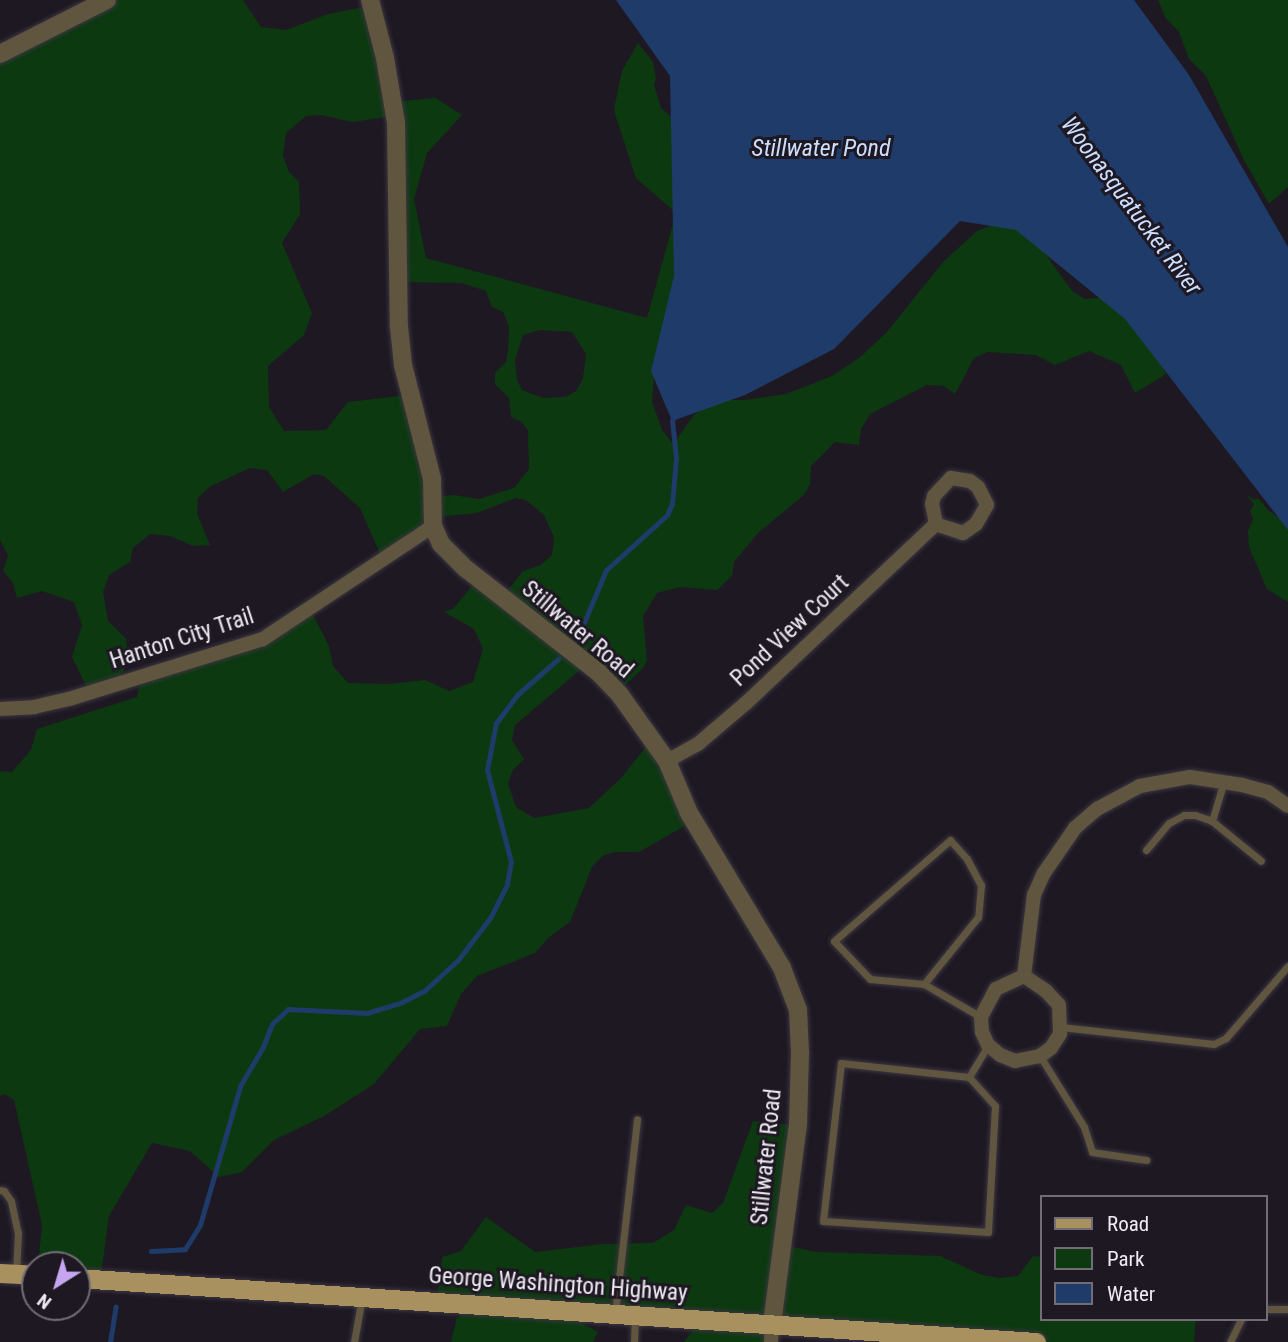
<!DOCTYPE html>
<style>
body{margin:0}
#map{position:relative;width:1288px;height:1342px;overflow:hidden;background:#1e1823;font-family:"Roboto Condensed",sans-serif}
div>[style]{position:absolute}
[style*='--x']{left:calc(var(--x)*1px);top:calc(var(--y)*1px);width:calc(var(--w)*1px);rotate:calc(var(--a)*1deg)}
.green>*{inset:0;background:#0c3910}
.water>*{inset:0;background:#1f3b69}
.stream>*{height:5px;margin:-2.5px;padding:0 2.5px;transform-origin:2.5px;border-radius:2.5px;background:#1f3b69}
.roads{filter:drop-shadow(0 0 2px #3b3640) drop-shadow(0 0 2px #3b3640)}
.service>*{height:7px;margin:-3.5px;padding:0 3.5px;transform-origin:3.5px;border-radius:3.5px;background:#60553e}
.minor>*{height:14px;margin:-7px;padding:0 7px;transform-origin:7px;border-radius:7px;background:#60553e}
.tertiary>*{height:18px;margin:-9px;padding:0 9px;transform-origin:9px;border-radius:9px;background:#60553e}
.primary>*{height:19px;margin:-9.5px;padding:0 9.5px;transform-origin:9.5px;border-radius:9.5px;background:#a8915e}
span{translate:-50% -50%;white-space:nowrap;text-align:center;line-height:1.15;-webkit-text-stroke:6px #1e1823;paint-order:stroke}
.street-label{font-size:23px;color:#efebf3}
.water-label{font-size:24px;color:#cbdefd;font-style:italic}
.legend{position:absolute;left:1040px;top:1195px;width:228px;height:126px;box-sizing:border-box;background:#1e1823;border:2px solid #726c76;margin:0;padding:9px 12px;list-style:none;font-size:21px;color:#efebf3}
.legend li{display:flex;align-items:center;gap:14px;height:35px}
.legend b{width:35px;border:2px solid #726c76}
.north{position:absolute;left:21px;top:1251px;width:70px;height:70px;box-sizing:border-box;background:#1e1823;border:2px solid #726c76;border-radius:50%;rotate:217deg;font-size:19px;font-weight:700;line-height:28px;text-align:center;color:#efebf3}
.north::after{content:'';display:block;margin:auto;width:24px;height:32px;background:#c6a6f0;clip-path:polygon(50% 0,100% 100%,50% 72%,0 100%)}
</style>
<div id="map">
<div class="green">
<i style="clip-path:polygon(evenodd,110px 0,243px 0,261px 27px,286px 30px,328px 14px,364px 7px,392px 102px,436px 98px,462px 115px,427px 153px,414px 199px,426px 258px,647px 318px,676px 213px,636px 178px,616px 117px,614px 109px,622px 71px,638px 43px,653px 62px,656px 78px,654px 85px,661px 108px,688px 132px,701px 230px,654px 378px,652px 402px,662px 430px,673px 444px,694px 415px,712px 400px,744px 400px,786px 394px,832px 376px,859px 358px,886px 333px,944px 261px,977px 231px,990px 226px,1013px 226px,1039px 245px,1072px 291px,1085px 299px,1118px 296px,1132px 308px,1166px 374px,1135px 393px,1121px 365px,1089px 351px,1055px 365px,1036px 355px,988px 352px,974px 358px,955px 394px,944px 386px,927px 385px,870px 414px,861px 429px,859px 445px,835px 442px,811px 466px,810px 484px,804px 495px,758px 533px,734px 562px,732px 576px,717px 590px,680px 587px,657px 593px,643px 616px,647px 660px,643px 668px,616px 694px,585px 666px,515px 725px,512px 740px,524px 759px,513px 770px,508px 783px,516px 807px,534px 818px,589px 808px,621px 778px,650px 742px,690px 823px,639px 852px,615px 852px,602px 856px,592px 867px,570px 922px,549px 937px,535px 953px,477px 976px,461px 994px,447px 1026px,420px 1029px,374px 1084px,324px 1116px,274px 1140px,242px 1172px,219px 1177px,190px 1151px,152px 1143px,109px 1216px,101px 1275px,77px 1275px,77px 1265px,38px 1265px,42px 1225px,14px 1100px,5px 1094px,0 1096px,0 771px,12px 772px,31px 750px,37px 729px,137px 697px,141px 679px,312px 613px,329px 646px,333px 666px,348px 683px,389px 684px,425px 680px,449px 691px,473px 682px,483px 649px,474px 629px,444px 612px,454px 608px,476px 581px,501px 599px,523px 571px,541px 565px,552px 555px,554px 537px,544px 515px,526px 500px,516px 498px,477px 513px,433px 517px,382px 558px,360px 508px,324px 476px,314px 474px,283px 492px,267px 470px,250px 468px,209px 487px,198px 498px,197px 514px,210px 545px,193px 546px,170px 536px,150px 534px,133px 548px,130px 562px,109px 575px,103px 592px,108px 621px,126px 639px,129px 662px,113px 687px,90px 694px,72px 657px,82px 625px,74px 602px,42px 591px,17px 598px,13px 583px,3px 571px,8px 555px,0 540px,0 55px,110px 0,321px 115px,352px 122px,392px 116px,397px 282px,462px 283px,486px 291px,492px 307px,503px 312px,509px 327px,508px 351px,506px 362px,495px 373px,495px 384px,509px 398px,511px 417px,522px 422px,528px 431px,529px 469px,514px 488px,479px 499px,454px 495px,431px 497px,408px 395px,348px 402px,326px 430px,284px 431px,269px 407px,268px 366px,304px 335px,312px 313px,282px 243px,300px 214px,299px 182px,289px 172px,283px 156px,286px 133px,306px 116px,321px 115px,110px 0,540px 330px,572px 332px,586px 354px,583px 378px,576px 391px,566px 397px,543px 398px,522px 390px,517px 380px,515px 360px,523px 335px,540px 330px)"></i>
<i style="clip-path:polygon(1158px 0,1288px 0,1288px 187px,1269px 204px,1244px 160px,1206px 76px,1189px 59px,1179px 32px,1165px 17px)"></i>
<i style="clip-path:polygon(1246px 495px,1255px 500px,1258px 498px,1268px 510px,1288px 525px,1288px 602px,1267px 589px,1249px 547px,1248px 531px,1253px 519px,1250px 511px,1254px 504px)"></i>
<i style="clip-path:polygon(753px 1121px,795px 1125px,782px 1245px,817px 1252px,940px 1256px,982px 1275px,1000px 1278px,1018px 1276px,1033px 1256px,1041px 1257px,1041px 1319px,1196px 1319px,1194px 1342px,955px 1342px,781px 1323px,776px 1342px,684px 1342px,702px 1318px,555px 1309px,598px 1332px,593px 1342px,451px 1342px,457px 1317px,461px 1317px,458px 1306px,437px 1299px,442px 1257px,461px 1251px,486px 1217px,535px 1252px,604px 1244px,653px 1243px,674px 1230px,686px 1205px,712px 1213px,723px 1203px)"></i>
</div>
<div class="water">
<i style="clip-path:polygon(616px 0,1134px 0,1189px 75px,1288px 247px,1288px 530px,1125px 319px,1016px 230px,960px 221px,834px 349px,745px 395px,672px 421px,651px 371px,674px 276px,670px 76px)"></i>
</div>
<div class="stream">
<i style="--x:575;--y:644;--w:80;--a:-67.3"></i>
<i style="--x:606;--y:570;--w:82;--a:-42"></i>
<i style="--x:667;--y:515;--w:12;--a:-66"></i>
<i style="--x:672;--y:504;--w:46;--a:-85"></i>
<i style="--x:676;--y:458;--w:37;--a:-96"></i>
<i style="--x:672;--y:421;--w:4;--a:-63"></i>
<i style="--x:151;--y:1251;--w:34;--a:-3"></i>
<i style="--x:185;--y:1249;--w:28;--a:-58"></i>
<i style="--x:200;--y:1225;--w:145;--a:-73.9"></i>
<i style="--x:240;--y:1086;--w:45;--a:-59.5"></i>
<i style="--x:263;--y:1047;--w:25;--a:-69"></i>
<i style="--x:272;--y:1024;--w:22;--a:-43"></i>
<i style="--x:288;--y:1009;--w:79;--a:2.9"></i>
<i style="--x:367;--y:1013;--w:37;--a:-17"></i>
<i style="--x:402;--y:1002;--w:25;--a:-27"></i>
<i style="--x:424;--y:991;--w:46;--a:-42.4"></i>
<i style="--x:458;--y:960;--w:53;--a:-52.7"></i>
<i style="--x:490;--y:918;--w:38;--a:-63"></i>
<i style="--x:507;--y:884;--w:22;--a:-80"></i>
<i style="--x:511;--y:862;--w:95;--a:-104.6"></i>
<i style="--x:487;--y:770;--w:48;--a:-79.2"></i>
<i style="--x:496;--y:723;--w:35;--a:-53"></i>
<i style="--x:517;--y:695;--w:55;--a:-41.3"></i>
<i style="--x:110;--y:1342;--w:36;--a:-81"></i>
</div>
<div class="roads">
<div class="service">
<i style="--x:1224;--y:781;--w:42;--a:106.7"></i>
<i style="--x:1212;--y:821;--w:63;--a:39.2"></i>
<i style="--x:1146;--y:850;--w:35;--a:-50"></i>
<i style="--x:1169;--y:823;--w:17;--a:-28"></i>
<i style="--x:1184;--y:815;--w:11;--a:0"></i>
<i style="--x:1195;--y:815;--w:18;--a:19"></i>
<i style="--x:924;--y:984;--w:54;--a:-174.7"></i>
<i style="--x:870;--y:979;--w:52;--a:-133.5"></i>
<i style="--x:834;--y:941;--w:154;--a:-41"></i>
<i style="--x:950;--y:840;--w:25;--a:48"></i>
<i style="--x:967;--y:859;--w:30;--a:62"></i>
<i style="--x:981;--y:885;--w:32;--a:95"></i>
<i style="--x:978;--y:917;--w:86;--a:128.9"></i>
<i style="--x:924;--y:984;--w:66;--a:30.1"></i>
<i style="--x:1061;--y:1027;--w:154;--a:6.3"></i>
<i style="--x:1214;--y:1044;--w:13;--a:-27"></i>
<i style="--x:1226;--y:1038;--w:95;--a:-49.3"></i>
<i style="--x:1040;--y:1056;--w:84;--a:58.2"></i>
<i style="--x:1084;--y:1127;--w:26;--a:72"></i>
<i style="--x:1092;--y:1152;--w:55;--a:8.4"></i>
<i style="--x:969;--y:1077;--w:39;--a:48"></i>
<i style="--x:995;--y:1106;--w:126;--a:93.2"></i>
<i style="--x:988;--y:1232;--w:165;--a:-176.2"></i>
<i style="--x:823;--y:1221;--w:159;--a:-83.5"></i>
<i style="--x:841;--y:1063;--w:129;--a:6.2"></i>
<i style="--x:969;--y:1077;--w:37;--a:-59"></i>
<i style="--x:0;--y:1190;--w:4;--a:14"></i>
<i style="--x:4;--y:1191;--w:12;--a:55"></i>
<i style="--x:11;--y:1201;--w:33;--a:78"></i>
<i style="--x:18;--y:1233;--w:41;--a:92.8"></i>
<i style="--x:1265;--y:1309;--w:23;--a:0"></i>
<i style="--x:615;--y:1313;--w:195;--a:-83.5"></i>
<i style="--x:354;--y:1342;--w:46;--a:-79.9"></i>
<i style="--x:634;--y:1342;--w:26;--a:-88"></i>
<i style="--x:1230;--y:1342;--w:25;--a:-64"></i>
</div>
<div class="minor">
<i style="--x:951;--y:478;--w:19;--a:9"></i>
<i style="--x:970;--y:481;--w:10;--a:37"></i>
<i style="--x:978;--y:487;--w:20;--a:63"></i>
<i style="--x:987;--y:505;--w:22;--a:120"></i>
<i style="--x:976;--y:524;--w:16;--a:145"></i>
<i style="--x:963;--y:533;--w:28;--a:-162"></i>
<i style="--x:936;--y:524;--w:20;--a:-101"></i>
<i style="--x:932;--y:504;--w:8;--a:-76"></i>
<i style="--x:934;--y:496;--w:25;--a:-47"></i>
<i style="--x:0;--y:709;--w:34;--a:-3"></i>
<i style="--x:34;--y:707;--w:36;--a:-13"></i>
<i style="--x:69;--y:699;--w:203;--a:-17.2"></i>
<i style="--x:263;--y:639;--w:204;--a:-33.6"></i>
<i style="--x:667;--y:761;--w:37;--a:-29"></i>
<i style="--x:699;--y:743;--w:62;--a:-40.4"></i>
<i style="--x:746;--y:703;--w:261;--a:-43.3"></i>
<i style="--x:1024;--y:976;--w:82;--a:-83"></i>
<i style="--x:1034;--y:895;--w:24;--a:-66"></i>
<i style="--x:1044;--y:873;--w:55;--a:-55.4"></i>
<i style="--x:1075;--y:828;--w:29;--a:-41"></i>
<i style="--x:1097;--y:809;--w:49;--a:-28.1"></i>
<i style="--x:1140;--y:786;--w:51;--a:-10.2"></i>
<i style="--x:1190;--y:777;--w:53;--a:8.7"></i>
<i style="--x:1242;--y:785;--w:27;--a:15"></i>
<i style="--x:1268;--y:792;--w:24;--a:35"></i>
<i style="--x:1024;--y:976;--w:27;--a:34"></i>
<i style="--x:1046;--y:991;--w:19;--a:47"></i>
<i style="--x:1059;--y:1005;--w:29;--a:88"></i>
<i style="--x:1060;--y:1034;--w:17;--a:123"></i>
<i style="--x:1051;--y:1048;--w:14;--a:144"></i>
<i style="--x:1040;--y:1056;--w:25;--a:169"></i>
<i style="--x:1015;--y:1061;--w:16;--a:-158"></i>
<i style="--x:1000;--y:1055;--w:16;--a:-140"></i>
<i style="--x:988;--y:1045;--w:14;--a:-115"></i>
<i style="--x:982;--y:1032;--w:15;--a:-94"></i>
<i style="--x:981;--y:1017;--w:32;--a:-62"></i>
<i style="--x:996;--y:989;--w:31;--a:-25"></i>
<i style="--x:771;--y:1342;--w:18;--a:-87"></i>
</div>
<div class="tertiary">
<i style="--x:370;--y:0;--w:60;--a:75.5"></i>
<i style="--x:385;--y:58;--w:66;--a:80.4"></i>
<i style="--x:396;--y:123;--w:204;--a:89.2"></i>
<i style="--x:399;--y:327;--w:38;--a:84"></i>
<i style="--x:403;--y:365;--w:118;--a:75.7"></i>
<i style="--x:432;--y:479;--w:47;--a:88.8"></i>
<i style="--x:433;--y:526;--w:20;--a:66"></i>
<i style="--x:441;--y:544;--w:34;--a:45"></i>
<i style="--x:465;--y:568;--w:169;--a:38"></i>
<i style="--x:598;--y:672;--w:32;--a:46"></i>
<i style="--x:620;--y:695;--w:81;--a:54.5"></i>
<i style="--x:667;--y:761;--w:56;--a:67.1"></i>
<i style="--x:689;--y:813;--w:181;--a:59"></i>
<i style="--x:782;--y:968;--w:45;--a:69.1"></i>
<i style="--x:798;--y:1010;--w:43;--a:87.3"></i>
<i style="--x:800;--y:1053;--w:71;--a:91.6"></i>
<i style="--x:798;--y:1124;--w:202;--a:97.4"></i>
<i style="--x:0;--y:54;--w:120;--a:-26.8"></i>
</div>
<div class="primary">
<i style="--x:0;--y:1273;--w:35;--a:3"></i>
<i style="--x:77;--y:1278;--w:961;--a:3.82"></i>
</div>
</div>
<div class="street-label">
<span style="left:577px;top:630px;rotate:40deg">Stillwater Road</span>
<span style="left:790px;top:631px;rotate:-43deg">Pond View Court</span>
<span style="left:182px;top:639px;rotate:-18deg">Hanton City Trail</span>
<span style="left:767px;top:1157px;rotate:-84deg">Stillwater Road</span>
<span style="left:558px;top:1285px;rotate:4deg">George Washington Highway</span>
</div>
<div class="water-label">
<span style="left:821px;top:149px">Stillwater Pond</span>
<span style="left:1131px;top:206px;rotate:53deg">Woonasquatucket River</span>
</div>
<ul class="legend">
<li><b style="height:9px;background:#a8915e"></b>Road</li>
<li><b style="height:19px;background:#0c3910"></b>Park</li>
<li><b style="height:19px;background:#1f3b69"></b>Water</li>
</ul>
<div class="north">N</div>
</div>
